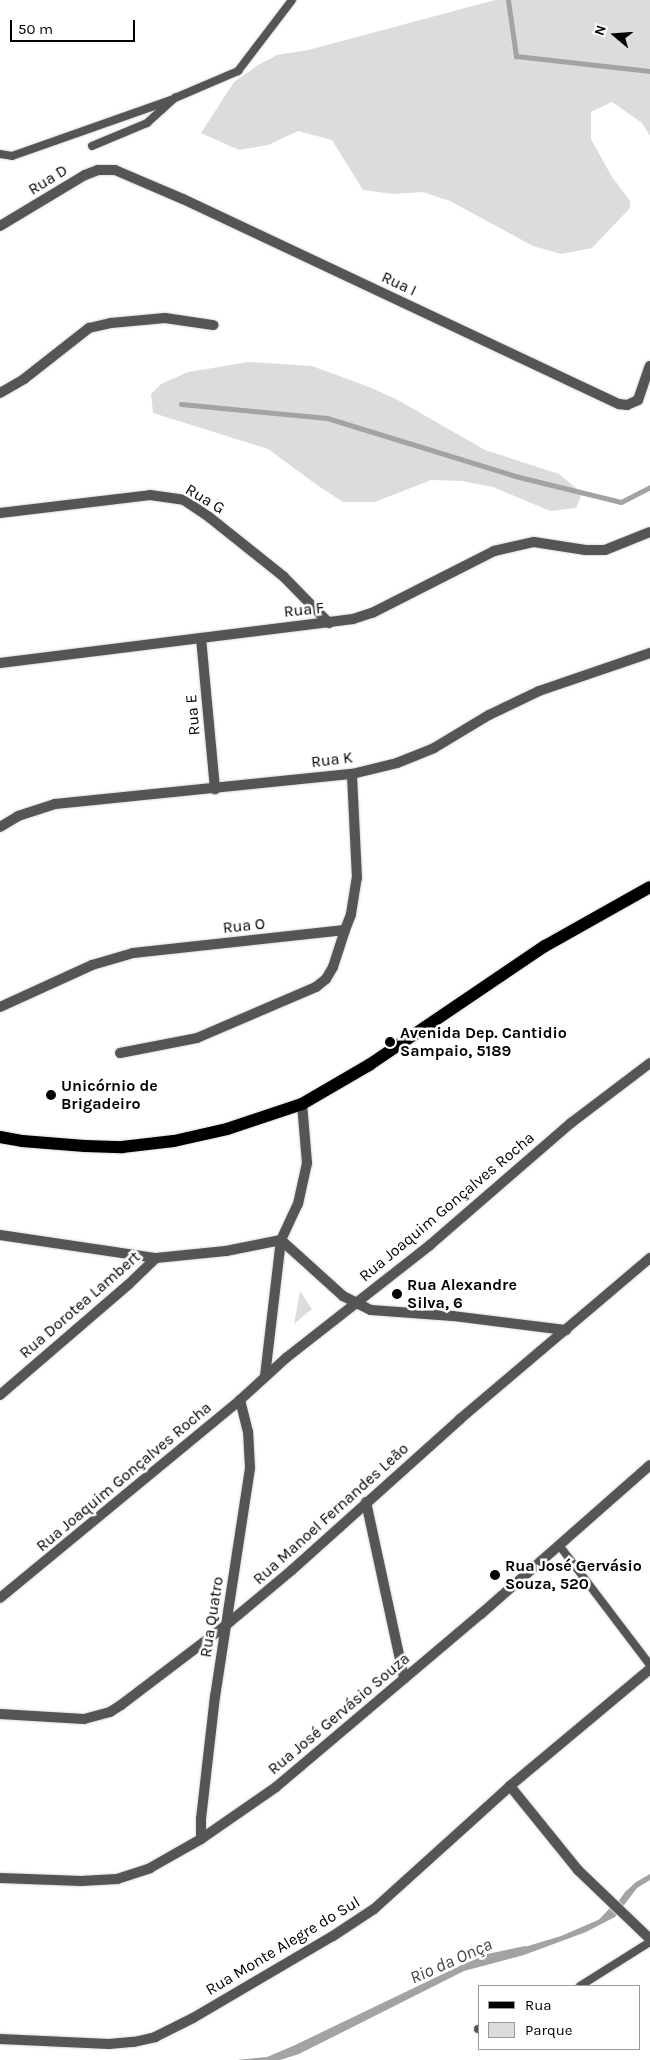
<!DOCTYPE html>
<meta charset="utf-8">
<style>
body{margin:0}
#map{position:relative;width:650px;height:2060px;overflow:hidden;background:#fff;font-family:Karla,sans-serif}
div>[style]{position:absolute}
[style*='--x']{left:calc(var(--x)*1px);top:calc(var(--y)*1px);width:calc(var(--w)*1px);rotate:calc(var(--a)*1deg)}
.green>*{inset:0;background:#dcdcdc}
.water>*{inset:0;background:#a3a3a3}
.stream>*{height:5px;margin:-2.5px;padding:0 2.5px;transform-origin:2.5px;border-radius:2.5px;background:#a3a3a3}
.roads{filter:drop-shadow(0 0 1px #dbdbdb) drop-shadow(0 0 1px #dbdbdb)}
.lane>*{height:8px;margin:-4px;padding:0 4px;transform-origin:4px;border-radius:4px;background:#555}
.street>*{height:10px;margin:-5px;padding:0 5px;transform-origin:5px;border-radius:5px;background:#555}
.primary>*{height:12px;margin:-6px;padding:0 6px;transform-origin:6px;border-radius:6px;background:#000}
.dots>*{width:14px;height:14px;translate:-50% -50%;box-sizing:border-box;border:2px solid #fff;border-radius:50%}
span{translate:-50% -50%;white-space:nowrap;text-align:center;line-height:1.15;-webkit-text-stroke:5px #fff;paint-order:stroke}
.street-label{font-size:16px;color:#000}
.poi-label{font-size:16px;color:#000;font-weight:700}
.left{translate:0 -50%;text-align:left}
.water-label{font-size:18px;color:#444;font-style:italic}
.legend{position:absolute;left:478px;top:1985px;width:162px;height:65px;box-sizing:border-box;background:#fff;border:1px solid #999;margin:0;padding:6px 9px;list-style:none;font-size:15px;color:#000}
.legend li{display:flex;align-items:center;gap:10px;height:25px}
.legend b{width:25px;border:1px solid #999}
.north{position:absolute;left:590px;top:10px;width:50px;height:50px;-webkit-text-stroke:4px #fff;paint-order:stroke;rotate:288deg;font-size:14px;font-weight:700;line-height:20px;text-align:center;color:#000}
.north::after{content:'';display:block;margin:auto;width:18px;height:22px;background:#000;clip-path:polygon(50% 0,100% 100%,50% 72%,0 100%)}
.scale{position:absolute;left:10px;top:20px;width:125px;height:22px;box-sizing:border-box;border:2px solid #000;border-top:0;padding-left:6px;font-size:15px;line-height:18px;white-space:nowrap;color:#000;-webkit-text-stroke:4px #fff;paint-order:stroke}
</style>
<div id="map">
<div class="green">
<i style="clip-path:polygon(495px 0,650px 0,650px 136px,642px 123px,612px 102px,591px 112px,591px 139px,612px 177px,630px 201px,630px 208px,592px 248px,561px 254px,533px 246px,450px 201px,423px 192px,393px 194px,363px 190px,332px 140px,298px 131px,268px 145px,239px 150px,201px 133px,234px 82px,258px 65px,277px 55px,308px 50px)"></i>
<i style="clip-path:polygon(249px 362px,312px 366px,369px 387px,396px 399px,485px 450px,559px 474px,582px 493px,576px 508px,550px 511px,493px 487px,462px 481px,431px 480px,375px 502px,343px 502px,317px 485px,268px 449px,153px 413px,151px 394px,161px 384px,188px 372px)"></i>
<i style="clip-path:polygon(300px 1291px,312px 1309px,294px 1324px)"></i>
</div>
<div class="water">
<i style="clip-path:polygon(650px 1874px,650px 1880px,637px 1888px,615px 1917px,586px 1932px,524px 1955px,464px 1971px,299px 2054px,280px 2060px,237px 2060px,267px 2057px,293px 2046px,472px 1960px,491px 1957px,561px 1936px,598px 1920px,611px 1912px,625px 1892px,636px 1882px)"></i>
</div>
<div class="stream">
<i style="--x:508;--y:0;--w:57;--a:81.9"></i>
<i style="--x:516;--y:56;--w:135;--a:6.4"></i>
<i style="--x:181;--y:404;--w:147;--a:5.5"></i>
<i style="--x:327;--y:418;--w:197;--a:17.1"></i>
<i style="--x:515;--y:476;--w:109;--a:13.8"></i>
<i style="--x:621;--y:502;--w:33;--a:-27"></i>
<i style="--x:602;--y:1919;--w:19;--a:-47"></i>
<i style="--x:477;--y:1960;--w:11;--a:-22"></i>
<i style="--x:487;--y:1956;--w:38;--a:-12"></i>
</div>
<div class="roads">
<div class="lane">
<i style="--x:92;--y:146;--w:60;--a:-22.7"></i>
<i style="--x:147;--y:123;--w:38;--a:-42"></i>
<i style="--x:175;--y:98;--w:69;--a:-23.2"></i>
<i style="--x:238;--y:71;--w:89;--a:-52.7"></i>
<i style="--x:0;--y:154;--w:12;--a:9"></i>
<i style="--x:12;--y:156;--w:169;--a:-19.4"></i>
<i style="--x:559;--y:1545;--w:151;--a:52.8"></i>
<i style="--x:580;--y:1986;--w:83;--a:-32.2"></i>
<i style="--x:478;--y:2029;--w:1;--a:0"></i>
</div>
<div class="street">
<i style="--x:0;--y:226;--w:99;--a:-31"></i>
<i style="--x:85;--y:175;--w:14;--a:-21"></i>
<i style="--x:98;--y:170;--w:17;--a:0"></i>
<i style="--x:115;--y:170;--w:74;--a:23.1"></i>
<i style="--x:183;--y:199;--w:482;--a:25.2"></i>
<i style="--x:619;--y:404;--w:8;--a:7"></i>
<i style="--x:627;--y:405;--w:12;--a:-24"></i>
<i style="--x:638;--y:400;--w:36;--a:-71"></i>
<i style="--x:0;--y:393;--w:28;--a:-30"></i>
<i style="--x:24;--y:379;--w:83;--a:-38.1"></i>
<i style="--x:89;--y:328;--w:23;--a:-13"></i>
<i style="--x:111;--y:323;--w:54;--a:-5.3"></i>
<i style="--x:165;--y:318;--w:49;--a:8.3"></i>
<i style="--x:0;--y:513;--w:151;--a:-6.8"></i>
<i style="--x:150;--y:495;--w:34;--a:8"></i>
<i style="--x:184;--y:500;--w:30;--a:34"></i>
<i style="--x:209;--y:517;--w:95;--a:38.6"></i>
<i style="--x:283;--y:576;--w:66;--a:45.6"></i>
<i style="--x:201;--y:638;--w:152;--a:84.7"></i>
<i style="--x:0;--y:663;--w:356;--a:-7.1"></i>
<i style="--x:353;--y:619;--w:20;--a:-18"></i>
<i style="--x:372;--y:613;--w:137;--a:-26.9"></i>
<i style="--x:494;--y:551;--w:41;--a:-12.7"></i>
<i style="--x:534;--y:542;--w:52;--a:8.9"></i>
<i style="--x:585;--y:550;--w:20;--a:0"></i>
<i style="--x:605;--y:550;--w:48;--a:-21.8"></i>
<i style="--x:0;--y:827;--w:21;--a:-31"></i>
<i style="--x:18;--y:816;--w:39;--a:-18"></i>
<i style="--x:55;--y:804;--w:299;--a:-5.8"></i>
<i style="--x:352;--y:774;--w:46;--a:-13.7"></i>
<i style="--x:397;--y:763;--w:40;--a:-22"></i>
<i style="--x:434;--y:748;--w:64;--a:-31"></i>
<i style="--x:489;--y:715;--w:55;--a:-25.6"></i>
<i style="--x:539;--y:691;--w:117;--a:-18.9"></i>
<i style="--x:0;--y:1007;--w:101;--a:-24.5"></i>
<i style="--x:92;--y:965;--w:43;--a:-16.3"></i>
<i style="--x:133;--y:953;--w:213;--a:-6.2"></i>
<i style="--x:345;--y:930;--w:17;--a:-69"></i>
<i style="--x:351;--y:914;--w:36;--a:-81"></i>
<i style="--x:357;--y:878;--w:104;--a:-92.8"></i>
<i style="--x:120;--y:1053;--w:78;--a:-11"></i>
<i style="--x:197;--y:1038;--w:129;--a:-23.2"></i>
<i style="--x:316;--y:987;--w:13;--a:-39"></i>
<i style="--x:326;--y:979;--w:14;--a:-60"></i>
<i style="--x:333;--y:967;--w:39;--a:-72"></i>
<i style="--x:0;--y:1235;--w:158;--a:8.4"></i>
<i style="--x:156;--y:1258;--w:70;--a:-5.7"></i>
<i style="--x:226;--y:1251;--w:56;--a:-11.3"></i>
<i style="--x:281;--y:1240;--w:84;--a:42.1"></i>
<i style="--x:343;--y:1296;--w:31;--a:27"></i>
<i style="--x:371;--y:1310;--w:82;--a:4.2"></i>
<i style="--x:453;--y:1316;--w:114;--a:7.1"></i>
<i style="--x:265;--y:1376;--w:137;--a:-83.3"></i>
<i style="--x:281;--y:1240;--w:40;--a:-65"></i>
<i style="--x:298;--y:1204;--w:42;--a:-77.6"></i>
<i style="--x:307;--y:1163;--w:59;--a:-94.8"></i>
<i style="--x:0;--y:1395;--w:170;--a:-40.7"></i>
<i style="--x:129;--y:1284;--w:37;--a:-44"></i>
<i style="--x:366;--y:1502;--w:180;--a:77.8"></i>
<i style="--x:0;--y:1598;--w:311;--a:-39.5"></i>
<i style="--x:240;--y:1400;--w:62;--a:-42.4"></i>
<i style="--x:286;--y:1358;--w:183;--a:-38.1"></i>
<i style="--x:430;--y:1245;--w:186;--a:-40.9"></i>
<i style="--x:571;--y:1123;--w:99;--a:-37.2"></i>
<i style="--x:0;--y:1714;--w:84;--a:3.4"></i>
<i style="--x:84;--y:1719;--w:27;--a:-15"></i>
<i style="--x:110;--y:1712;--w:13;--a:-32"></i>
<i style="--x:121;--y:1705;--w:131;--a:-37.2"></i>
<i style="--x:225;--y:1626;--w:87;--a:-39.9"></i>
<i style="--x:292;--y:1570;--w:226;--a:-41.9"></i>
<i style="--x:460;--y:1419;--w:249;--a:-40.3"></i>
<i style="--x:510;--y:1786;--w:108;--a:51"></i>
<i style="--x:578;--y:1870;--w:100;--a:43.8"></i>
<i style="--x:201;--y:1839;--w:20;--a:-90"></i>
<i style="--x:201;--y:1819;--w:123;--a:-83.5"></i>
<i style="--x:215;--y:1697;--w:232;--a:-81.3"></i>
<i style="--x:250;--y:1468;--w:36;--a:-93"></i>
<i style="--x:248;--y:1432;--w:33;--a:-104"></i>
<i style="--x:0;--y:1878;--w:81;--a:2.1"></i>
<i style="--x:81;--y:1881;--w:36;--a:-3"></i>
<i style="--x:117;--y:1879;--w:35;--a:-18"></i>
<i style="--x:150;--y:1868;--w:59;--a:-29.6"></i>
<i style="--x:201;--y:1839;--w:91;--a:-34.7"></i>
<i style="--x:276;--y:1787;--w:268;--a:-40.2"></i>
<i style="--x:481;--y:1614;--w:225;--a:-41.4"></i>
<i style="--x:0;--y:2039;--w:109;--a:2.6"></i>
<i style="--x:109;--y:2044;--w:25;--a:-5"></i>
<i style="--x:134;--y:2042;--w:22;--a:-13"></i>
<i style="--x:155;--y:2037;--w:42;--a:-26.6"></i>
<i style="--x:193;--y:2018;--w:162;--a:-30.4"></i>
<i style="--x:333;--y:1936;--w:49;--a:-33.4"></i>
<i style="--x:374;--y:1909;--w:183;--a:-42.1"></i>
<i style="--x:510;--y:1786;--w:182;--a:-39.9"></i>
</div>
<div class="primary">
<i style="--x:0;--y:1137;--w:22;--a:10"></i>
<i style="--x:22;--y:1141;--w:63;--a:4.5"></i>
<i style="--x:85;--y:1146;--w:37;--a:2"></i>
<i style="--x:122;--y:1147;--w:52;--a:-6.6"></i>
<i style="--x:174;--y:1141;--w:54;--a:-12.8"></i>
<i style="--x:227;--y:1129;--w:79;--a:-18.4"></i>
<i style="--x:302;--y:1104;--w:78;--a:-30.2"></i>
<i style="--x:369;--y:1065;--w:212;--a:-34.1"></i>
<i style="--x:545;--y:946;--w:120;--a:-29.3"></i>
</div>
</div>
<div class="dots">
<i style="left:390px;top:1042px;background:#000"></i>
<i style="left:51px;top:1095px;background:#000"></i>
<i style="left:397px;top:1294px;background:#000"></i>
<i style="left:495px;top:1575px;background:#000"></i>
</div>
<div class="street-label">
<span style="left:48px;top:180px;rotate:-32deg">Rua D</span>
<span style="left:399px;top:284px;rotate:25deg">Rua I</span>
<span style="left:205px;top:499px;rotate:31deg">Rua G</span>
<span style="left:304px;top:610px;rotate:-6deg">Rua F</span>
<span style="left:193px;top:715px;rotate:-95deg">Rua E</span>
<span style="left:332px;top:760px;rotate:-7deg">Rua K</span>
<span style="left:244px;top:926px;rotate:-6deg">Rua O</span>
<span style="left:447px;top:1207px;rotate:-40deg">Rua Joaquim Gonçalves Rocha</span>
<span style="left:80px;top:1305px;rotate:-41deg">Rua Dorotea Lambert</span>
<span style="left:124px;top:1477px;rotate:-40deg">Rua Joaquim Gonçalves Rocha</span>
<span style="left:331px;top:1514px;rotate:-42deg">Rua Manoel Fernandes Leão</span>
<span style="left:212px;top:1617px;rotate:-81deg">Rua Quatro</span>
<span style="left:339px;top:1714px;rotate:-40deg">Rua José Gervásio Souza</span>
<span style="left:283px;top:1946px;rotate:-31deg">Rua Monte Alegre do Sul</span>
</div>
<div class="poi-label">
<span class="left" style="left:400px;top:1042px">Avenida Dep. Cantidio<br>Sampaio, 5189</span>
<span class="left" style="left:61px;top:1095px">Unicórnio de<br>Brigadeiro</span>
<span class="left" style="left:407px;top:1294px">Rua Alexandre<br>Silva, 6</span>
<span class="left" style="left:505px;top:1575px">Rua José Gervásio<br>Souza, 520</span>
</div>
<div class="water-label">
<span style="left:451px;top:1961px;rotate:-24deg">Rio da Onça</span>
</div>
<ul class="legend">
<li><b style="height:6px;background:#000"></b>Rua</li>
<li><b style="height:14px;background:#dcdcdc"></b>Parque</li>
</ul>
<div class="north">N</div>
<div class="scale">50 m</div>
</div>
